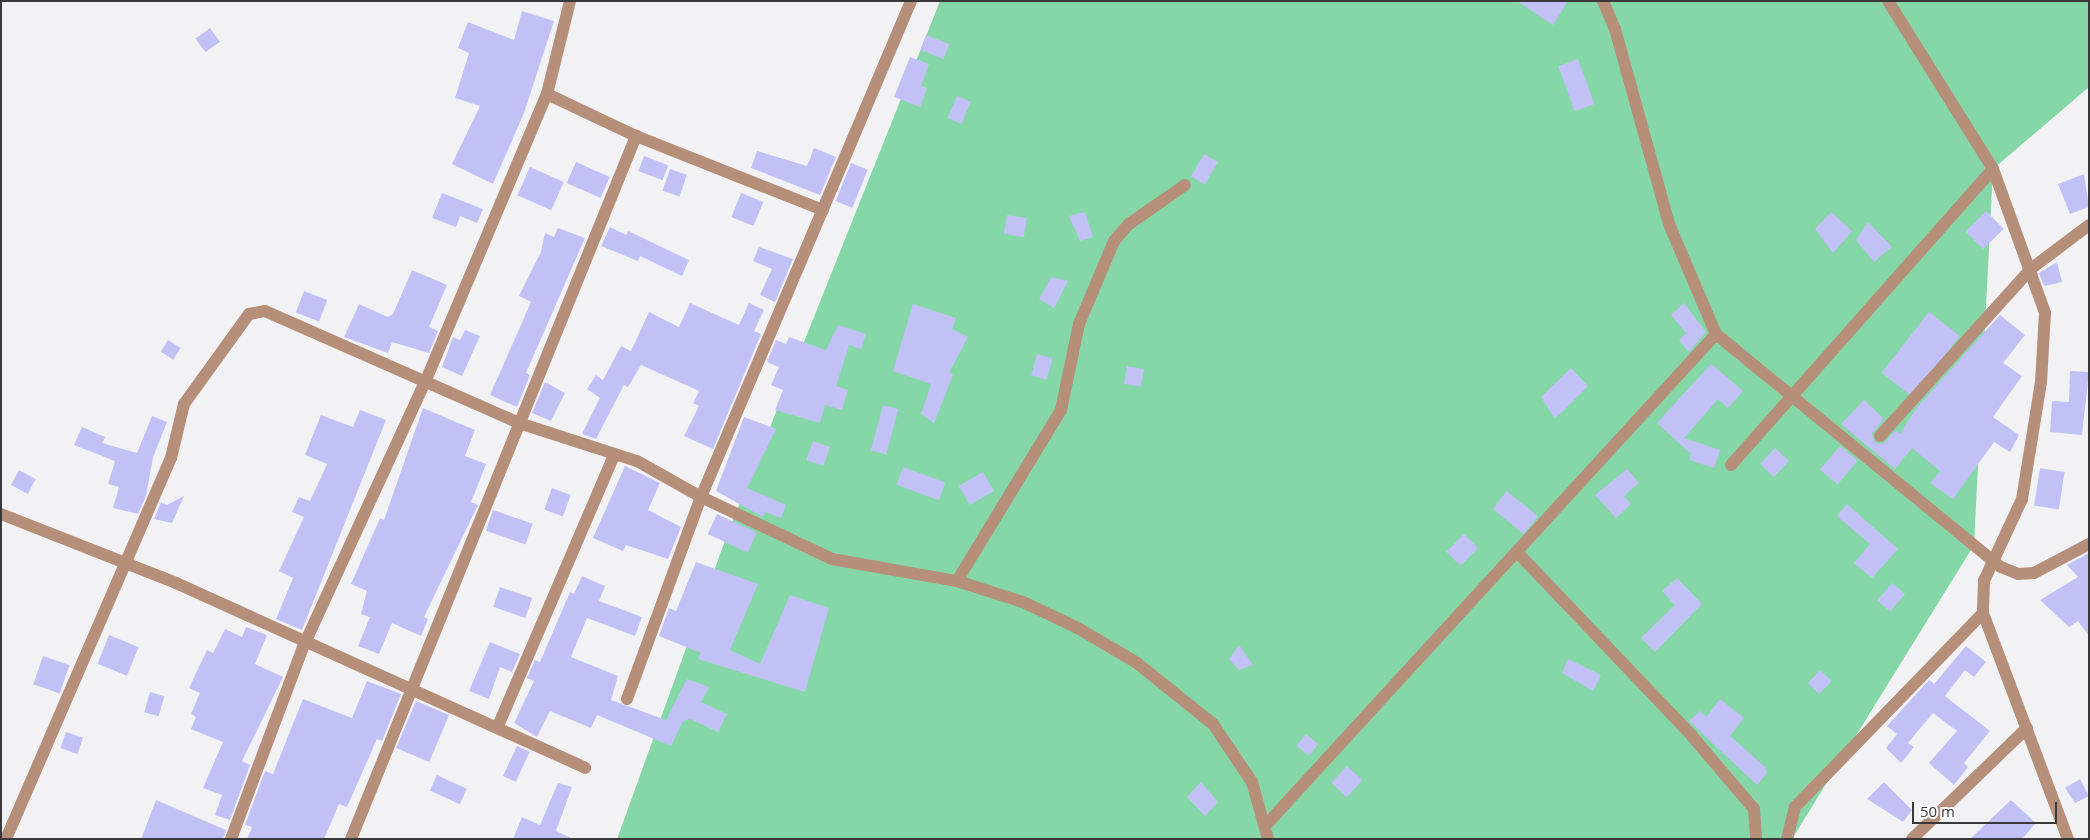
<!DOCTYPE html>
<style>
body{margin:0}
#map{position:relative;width:2090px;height:840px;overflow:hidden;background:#f2f2f4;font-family:"Open Sans",sans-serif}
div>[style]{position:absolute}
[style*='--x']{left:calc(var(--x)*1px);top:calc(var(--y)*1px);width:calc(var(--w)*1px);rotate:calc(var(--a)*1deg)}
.green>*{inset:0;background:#86d7a7}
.building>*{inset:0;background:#c2c1f6;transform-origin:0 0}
.minor>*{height:12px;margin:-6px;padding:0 6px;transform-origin:6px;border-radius:6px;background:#b58f7a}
span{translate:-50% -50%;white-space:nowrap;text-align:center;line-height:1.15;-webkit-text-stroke:4.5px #fff;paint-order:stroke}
.frame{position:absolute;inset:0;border:2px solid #393939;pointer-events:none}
.scale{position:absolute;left:1912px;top:802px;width:145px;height:22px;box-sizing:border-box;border:2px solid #393939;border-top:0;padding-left:6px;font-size:15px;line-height:18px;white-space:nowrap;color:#393939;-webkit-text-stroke:4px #fff;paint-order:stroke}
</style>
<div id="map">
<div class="green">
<i style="clip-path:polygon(940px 1px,2089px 1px,2089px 87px,1993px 169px,1974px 545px,1792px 839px,617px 839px,727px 535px)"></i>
</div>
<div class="building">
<i style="clip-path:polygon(1517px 1px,1568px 1px,1553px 25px)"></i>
<i style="clip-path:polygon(522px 11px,554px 21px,524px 113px,493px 184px,452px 164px,480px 106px,455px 98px,469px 53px,458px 48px,468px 22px,514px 40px)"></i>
<i style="left:210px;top:28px;width:17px;height:18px;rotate:54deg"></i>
<i style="left:926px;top:35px;width:25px;height:16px;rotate:21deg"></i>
<i style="clip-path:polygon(910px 57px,929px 64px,921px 86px,927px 88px,920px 107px,894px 97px)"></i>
<i style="left:1578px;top:59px;width:48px;height:21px;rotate:70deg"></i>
<i style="left:957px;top:96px;width:15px;height:24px;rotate:23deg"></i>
<i style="clip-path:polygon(814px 148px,836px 157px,820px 195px,751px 168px,757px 151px,807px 166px)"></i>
<i style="left:1204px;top:154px;width:16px;height:26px;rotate:30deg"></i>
<i style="left:644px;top:156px;width:26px;height:16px;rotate:21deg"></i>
<i style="left:576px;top:162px;width:37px;height:23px;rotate:24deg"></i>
<i style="left:851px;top:163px;width:18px;height:41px;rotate:22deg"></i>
<i style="left:530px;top:167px;width:37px;height:31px;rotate:24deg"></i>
<i style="left:670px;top:169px;width:18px;height:23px;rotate:19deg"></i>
<i style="clip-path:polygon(2084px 174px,2089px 207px,2070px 214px,2058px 184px)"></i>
<i style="clip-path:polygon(442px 193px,483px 209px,477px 223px,460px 216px,456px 227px,432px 218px)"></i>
<i style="left:741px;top:193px;width:24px;height:26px;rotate:22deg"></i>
<i style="left:1986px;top:211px;width:25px;height:29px;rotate:45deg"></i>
<i style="clip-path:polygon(1085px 212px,1093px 237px,1080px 241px,1069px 216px)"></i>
<i style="clip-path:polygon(1831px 212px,1852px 231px,1833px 253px,1815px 229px)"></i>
<i style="left:1007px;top:215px;width:20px;height:19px;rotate:9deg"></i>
<i style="clip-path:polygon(1868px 222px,1892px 247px,1874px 262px,1856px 240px)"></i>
<i style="clip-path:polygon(610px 227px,626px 235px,628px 231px,689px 260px,682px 276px,640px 256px,638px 261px,601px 246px)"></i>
<i style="clip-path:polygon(558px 228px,585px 238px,526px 373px,530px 375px,517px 407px,490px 395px,531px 302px,519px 296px,541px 252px,545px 233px,554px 237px)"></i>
<i style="clip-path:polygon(759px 247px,793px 259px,775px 302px,760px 295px,772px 269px,753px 261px)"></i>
<i style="clip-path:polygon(2057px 262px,2062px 282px,2044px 286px,2039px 273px)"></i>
<i style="clip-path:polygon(412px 270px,447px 285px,429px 327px,438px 331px,429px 353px,392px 342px,388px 353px,344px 337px,359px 304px,388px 317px,393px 314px)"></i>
<i style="clip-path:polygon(1051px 277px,1068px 281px,1054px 308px,1039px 299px)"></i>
<i style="left:304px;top:291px;width:25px;height:23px;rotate:21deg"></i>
<i style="clip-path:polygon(690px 303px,739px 325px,749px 303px,764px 310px,754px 331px,761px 334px,713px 449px,684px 436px,699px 406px,693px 403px,699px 391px,641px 365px,628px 387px,624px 385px,596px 439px,582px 434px,600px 398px,587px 389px,596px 375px,603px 380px,621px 346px,631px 351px,649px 312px,679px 327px)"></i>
<i style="clip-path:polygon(1684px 303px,1706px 332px,1689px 352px,1679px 340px,1686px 333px,1671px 315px)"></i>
<i style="clip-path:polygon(913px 304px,956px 318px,952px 329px,968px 337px,949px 373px,953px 375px,934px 423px,921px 414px,931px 384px,893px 371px)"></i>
<i style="left:1929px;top:312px;width:39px;height:77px;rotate:38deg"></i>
<i style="clip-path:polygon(2000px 315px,2025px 335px,2003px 363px,2022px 376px,1993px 417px,2019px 435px,2010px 452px,1994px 442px,1953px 499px,1930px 483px,1940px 471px,1912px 448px,1895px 469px,1841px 424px,1864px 400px,1884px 419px,1872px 434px,1874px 442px,1883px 444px,1896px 430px,1900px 434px,1918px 406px)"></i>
<i style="clip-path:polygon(838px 325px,866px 334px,861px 349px,849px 345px,836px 386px,848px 390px,842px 410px,825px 405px,820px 423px,775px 410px,783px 390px,771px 385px,779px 367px,767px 362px,776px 340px,786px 344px,789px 337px,826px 350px)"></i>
<i style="clip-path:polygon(465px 330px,480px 336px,462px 376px,442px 367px,453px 337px,460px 340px)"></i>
<i style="left:168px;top:340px;width:15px;height:14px;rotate:32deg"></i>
<i style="left:1037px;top:354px;width:16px;height:22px;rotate:15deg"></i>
<i style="clip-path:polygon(1711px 364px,1743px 391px,1728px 408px,1718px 399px,1684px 438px,1720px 450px,1714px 468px,1689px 460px,1691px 454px,1657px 423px)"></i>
<i style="left:1127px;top:366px;width:17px;height:18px;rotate:10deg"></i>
<i style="clip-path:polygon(1571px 368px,1588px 386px,1555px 419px,1541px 397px)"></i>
<i style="clip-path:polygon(2070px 371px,2089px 372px,2082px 435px,2050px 432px,2052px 401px,2069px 402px)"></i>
<i style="clip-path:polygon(545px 382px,565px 393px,551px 421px,532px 413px)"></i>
<i style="left:883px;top:405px;width:16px;height:47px;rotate:15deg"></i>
<i style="clip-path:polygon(423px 408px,475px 430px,465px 456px,486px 464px,471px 502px,478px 505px,424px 617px,428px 619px,421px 636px,392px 623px,379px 654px,358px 646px,370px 617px,361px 614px,367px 591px,351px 584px,380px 518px,384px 520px)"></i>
<i style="clip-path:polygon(360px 410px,386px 420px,302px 630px,276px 619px,293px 578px,279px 571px,304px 517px,292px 512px,299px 497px,310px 501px,327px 464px,305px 455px,321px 415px,353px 427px)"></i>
<i style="clip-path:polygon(152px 416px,167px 422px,153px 457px,146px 496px,138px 514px,113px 508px,119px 487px,108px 484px,115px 461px,74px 445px,82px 427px,105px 437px,102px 443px,137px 453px)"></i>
<i style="clip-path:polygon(744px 417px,776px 429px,747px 488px,786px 505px,781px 518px,765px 512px,763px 517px,716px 491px)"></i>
<i style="left:813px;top:441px;width:18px;height:20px;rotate:19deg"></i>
<i style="left:1840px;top:446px;width:23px;height:31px;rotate:40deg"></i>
<i style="left:1775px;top:448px;width:19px;height:22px;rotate:43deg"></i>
<i style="clip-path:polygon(625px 466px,660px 483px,648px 510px,681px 527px,668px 559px,626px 545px,623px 551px,593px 538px)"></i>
<i style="left:903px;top:467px;width:45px;height:19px;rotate:20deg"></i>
<i style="left:2040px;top:468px;width:25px;height:38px;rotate:9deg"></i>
<i style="clip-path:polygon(1627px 469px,1639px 483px,1624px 496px,1631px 504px,1616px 518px,1595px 495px)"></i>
<i style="left:19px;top:470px;width:19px;height:17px;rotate:28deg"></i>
<i style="left:983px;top:472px;width:22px;height:28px;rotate:60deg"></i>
<i style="left:552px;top:488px;width:20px;height:23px;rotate:20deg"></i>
<i style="left:1507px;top:491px;width:40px;height:23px;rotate:39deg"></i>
<i style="clip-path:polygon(184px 496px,172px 523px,154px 519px,161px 502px,167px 505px)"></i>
<i style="clip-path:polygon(1847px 504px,1898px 549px,1872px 578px,1854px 563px,1870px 544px,1837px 516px)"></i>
<i style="left:493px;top:510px;width:42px;height:22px;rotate:19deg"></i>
<i style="left:717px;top:514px;width:44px;height:22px;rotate:25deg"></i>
<i style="left:1464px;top:534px;width:20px;height:25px;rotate:45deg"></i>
<i style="clip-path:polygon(2089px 553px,2089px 636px,2078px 621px,2069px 627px,2040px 600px,2078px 577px,2067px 565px)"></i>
<i style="clip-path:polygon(696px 562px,758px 584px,730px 650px,760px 664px,790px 595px,829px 608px,805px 692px,698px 659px,701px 653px,659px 636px,669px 608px,676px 611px)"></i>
<i style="clip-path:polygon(582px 576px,605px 586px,599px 601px,642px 617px,635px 636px,587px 618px,571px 657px,618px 676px,611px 700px,666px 720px,687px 679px,709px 687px,701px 702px,727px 714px,718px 732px,690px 719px,683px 721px,671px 746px,597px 715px,591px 728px,550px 711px,537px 737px,514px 723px,534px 681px,527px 678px,535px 660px,540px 662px,570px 592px,574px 594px)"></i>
<i style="clip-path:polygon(1677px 578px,1702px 604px,1655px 652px,1641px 638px,1675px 605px,1662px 591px)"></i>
<i style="left:1892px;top:583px;width:17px;height:23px;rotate:40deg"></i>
<i style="left:500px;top:587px;width:34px;height:21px;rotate:19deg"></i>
<i style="clip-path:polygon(246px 627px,267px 635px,255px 664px,283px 677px,242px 761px,250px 765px,230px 820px,215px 815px,222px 795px,203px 788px,223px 742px,191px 729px,196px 717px,191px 714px,200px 693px,189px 688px,207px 650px,213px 653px,225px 629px,242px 637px)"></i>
<i style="left:109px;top:635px;width:32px;height:31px;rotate:22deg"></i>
<i style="clip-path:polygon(490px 642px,520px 654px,512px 672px,500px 667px,489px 699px,469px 691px)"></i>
<i style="clip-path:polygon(1239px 645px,1253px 665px,1239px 670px,1229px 659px)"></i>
<i style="clip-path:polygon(1966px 646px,1986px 662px,1974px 677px,1965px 670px,1945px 696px,1990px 731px,1964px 763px,1968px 767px,1954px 785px,1929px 763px,1957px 731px,1933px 713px,1908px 743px,1914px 747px,1901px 763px,1886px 748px,1897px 734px,1887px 726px,1929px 680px,1934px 684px)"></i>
<i style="left:43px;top:656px;width:28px;height:30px;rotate:19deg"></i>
<i style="clip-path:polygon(1568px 659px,1601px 675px,1593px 691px,1562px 673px)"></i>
<i style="left:1820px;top:670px;width:16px;height:18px;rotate:43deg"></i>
<i style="clip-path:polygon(367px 681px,401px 694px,382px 741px,377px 739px,347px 807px,339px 804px,324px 839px,247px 839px,252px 827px,245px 825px,265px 771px,273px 774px,303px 699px,352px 718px)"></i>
<i style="left:150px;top:692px;width:15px;height:21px;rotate:16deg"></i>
<i style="clip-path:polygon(1720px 699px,1744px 718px,1730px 736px,1765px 767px,1767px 773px,1757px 785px,1689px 721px,1700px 711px,1706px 717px)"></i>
<i style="left:416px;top:701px;width:36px;height:51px;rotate:23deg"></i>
<i style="left:66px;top:732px;width:18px;height:17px;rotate:19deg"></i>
<i style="left:1306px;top:734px;width:16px;height:15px;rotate:40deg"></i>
<i style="left:517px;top:746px;width:14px;height:33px;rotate:25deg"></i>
<i style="left:1347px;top:766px;width:21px;height:23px;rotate:43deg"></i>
<i style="left:437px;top:775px;width:33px;height:17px;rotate:25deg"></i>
<i style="clip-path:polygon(2080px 779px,2089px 796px,2075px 803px,2065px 788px)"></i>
<i style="clip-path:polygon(1201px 782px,1218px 802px,1205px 816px,1187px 797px)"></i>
<i style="clip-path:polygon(1884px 782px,1912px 810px,1903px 822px,1867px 799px)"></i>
<i style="clip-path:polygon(558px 783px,572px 787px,556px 831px,573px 839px,513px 839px,522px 817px,540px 825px)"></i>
<i style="clip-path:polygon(156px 800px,226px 830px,223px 839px,141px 839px)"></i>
<i style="clip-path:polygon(2011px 800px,2036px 823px,2022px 839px,1970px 839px)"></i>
</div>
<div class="minor">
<i style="--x:1603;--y:1;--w:30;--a:67"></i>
<i style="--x:1615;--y:29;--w:202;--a:74.5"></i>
<i style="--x:1669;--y:224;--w:120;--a:66.9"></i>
<i style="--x:1716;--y:334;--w:368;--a:39.3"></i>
<i style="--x:2001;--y:567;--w:18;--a:22"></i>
<i style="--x:2018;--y:574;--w:16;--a:-4"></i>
<i style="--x:2034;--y:573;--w:62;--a:-27.8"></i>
<i style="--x:1888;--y:1;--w:198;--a:58"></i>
<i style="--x:1993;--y:169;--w:153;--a:70.1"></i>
<i style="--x:2045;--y:313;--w:69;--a:93.3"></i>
<i style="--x:2041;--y:382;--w:119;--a:99.2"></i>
<i style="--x:2022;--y:499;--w:90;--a:114.9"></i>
<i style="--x:1984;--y:581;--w:32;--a:92"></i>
<i style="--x:1983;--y:613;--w:241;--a:69.4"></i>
<i style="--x:547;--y:94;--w:98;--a:25.3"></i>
<i style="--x:636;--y:136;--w:201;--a:21.6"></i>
<i style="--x:1880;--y:436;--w:227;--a:-47.9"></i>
<i style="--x:2032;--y:268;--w:71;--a:-37"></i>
<i style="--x:1731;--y:465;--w:395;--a:-48.5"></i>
<i style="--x:1;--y:514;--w:188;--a:21.5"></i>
<i style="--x:176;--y:583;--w:449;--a:24.3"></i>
<i style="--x:1517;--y:552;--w:254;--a:46.4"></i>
<i style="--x:1692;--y:736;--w:96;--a:49.7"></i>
<i style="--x:1754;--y:809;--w:30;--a:86"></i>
<i style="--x:957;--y:581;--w:200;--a:-58.7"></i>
<i style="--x:1061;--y:410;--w:88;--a:-78.2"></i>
<i style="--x:1079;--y:324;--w:90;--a:-67.1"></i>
<i style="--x:1114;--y:241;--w:23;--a:-49"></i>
<i style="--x:1129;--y:224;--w:68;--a:-34.9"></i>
<i style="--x:627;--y:699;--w:215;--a:-69.9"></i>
<i style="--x:701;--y:497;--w:539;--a:-67.05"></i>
<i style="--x:498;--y:726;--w:295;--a:-66.8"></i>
<i style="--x:1266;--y:825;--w:666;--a:-47.49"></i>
<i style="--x:6;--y:839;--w:415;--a:-66.6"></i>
<i style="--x:171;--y:458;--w:56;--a:-76.5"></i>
<i style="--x:184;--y:404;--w:111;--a:-54.2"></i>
<i style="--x:249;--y:314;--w:16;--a:-11"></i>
<i style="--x:265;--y:311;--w:278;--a:23.8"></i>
<i style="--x:519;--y:423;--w:124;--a:17.9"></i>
<i style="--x:637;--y:461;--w:73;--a:29.4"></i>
<i style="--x:701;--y:497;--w:145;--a:25.3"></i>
<i style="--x:832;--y:559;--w:127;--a:10"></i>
<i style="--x:957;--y:581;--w:69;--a:17.7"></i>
<i style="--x:1023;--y:602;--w:59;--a:25.3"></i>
<i style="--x:1076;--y:627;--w:71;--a:30.5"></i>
<i style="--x:1137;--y:663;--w:97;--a:38.8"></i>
<i style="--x:1213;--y:724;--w:70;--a:56.1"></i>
<i style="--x:1252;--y:782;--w:59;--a:74.3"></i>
<i style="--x:231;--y:839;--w:207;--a:-69.4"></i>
<i style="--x:304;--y:645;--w:292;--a:-65.3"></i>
<i style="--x:426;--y:380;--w:311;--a:-67.1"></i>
<i style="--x:547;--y:94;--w:96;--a:-76.1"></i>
<i style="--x:351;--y:839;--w:759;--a:-67.93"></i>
<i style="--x:1787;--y:839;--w:33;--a:-76"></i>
<i style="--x:1795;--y:807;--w:270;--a:-45.9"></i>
<i style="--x:1912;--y:839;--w:160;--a:-44"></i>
</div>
<div class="frame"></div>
<div class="scale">50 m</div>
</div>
